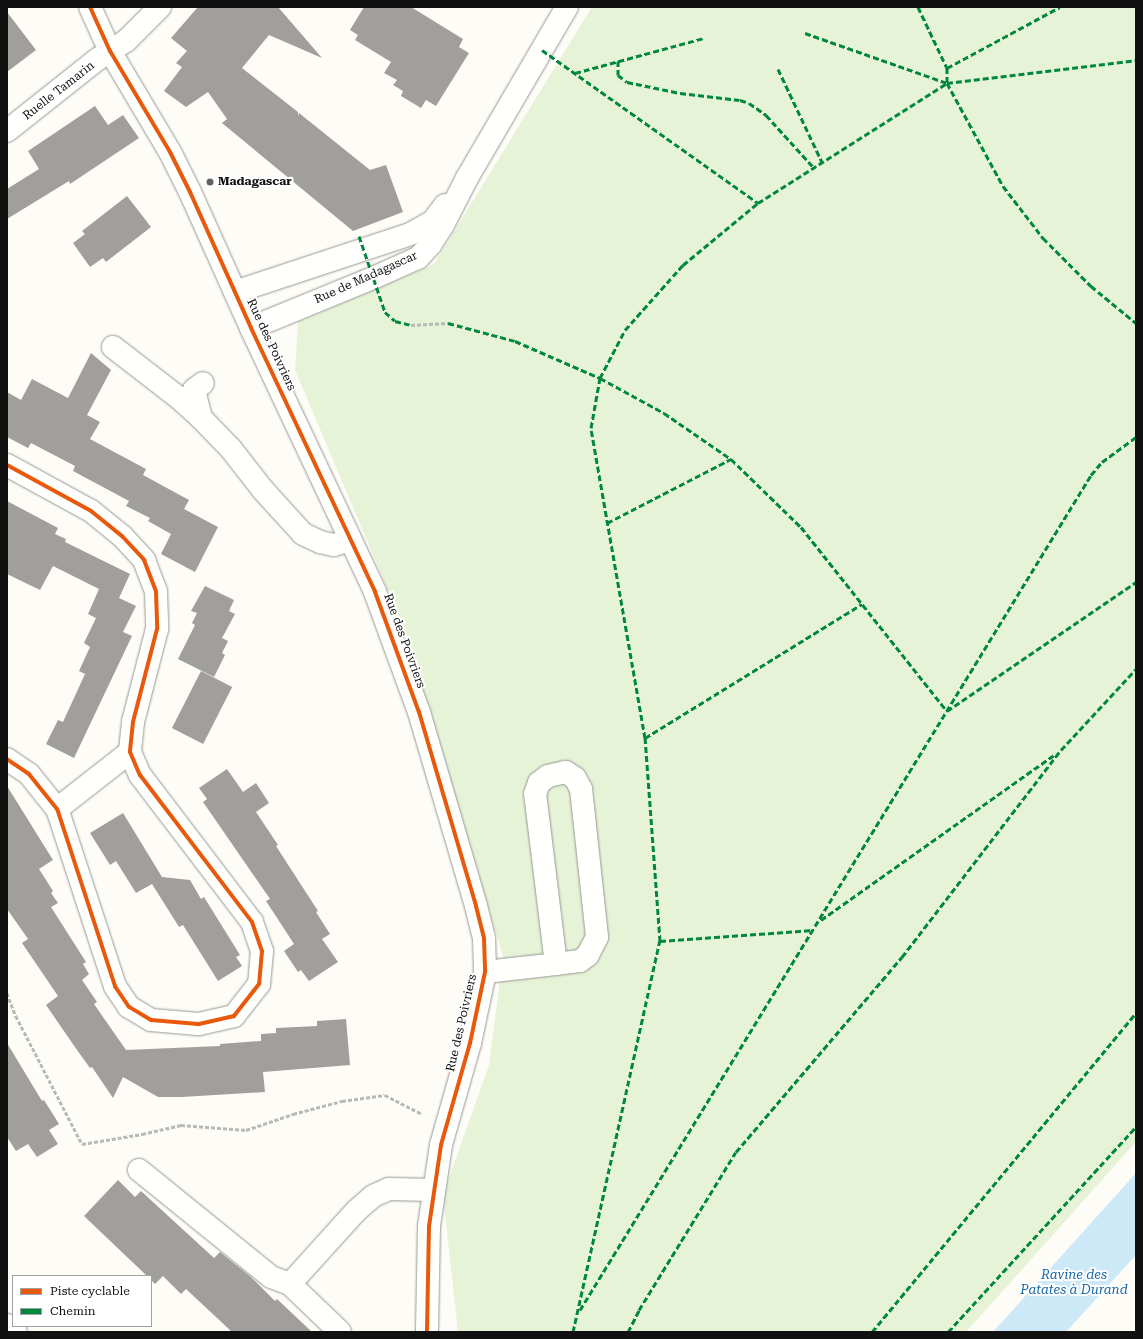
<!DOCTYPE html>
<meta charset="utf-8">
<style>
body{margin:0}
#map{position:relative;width:1143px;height:1339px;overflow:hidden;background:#fdfcf7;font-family:"Roboto Serif",serif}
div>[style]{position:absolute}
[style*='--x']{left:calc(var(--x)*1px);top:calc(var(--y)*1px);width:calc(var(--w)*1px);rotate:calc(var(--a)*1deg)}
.green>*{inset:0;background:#e7f3d7}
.water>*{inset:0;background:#cde8f7}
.building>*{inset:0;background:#a19f9c;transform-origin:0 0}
.path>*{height:2.5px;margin-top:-1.25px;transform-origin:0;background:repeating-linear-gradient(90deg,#b9b9b8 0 4px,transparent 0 6px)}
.roads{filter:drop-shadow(0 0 1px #979795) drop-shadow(0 0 1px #979795)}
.minor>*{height:22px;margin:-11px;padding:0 11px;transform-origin:11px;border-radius:11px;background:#fffffe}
.quiet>*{height:3px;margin-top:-1.5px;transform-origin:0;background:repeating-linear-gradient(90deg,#00873e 0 6px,transparent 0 9px)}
.cycleway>*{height:4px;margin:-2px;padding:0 2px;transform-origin:2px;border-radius:2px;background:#e8590c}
.dots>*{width:11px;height:11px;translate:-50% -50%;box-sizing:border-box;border:2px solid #fff;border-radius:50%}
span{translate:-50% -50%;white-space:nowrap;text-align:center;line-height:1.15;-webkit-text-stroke:4px #fff;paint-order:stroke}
.street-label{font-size:12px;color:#111}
.poi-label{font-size:12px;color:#111;font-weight:700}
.left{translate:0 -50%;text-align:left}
.water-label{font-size:13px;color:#1768a6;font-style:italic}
.frame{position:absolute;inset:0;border:8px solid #111;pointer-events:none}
.legend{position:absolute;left:12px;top:1275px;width:140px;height:52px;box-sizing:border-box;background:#fff;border:1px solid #a0a0a0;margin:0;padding:5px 7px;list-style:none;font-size:12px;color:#111}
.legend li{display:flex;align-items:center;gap:8px;height:20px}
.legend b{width:20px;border:1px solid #a0a0a0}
</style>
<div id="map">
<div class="green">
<i style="clip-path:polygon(592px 7px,1136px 7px,1136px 1142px,966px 1332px,458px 1332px,443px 1195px,489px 1065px,503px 956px,402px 623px,295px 370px,298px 322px,434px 264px)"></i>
</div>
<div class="water">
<i style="clip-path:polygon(1136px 1173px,1136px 1255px,1066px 1332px,993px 1332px)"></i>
</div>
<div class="building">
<i style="clip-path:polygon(198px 7px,278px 7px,322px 58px,269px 35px,242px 68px,298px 112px,298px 116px,299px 113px,370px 170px,386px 165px,403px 212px,353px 231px,222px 123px,227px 119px,208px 92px,186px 107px,164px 91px,182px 67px,176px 63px,187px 51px,171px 38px)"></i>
<i style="clip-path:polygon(364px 7px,411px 7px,463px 39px,459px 47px,469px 53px,436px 106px,426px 100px,421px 108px,401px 96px,403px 91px,393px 85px,397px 80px,384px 73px,391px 62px,355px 40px,358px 35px,350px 30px)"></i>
<i style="clip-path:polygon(7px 12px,36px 50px,7px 72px)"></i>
<i style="clip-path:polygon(95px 106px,108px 125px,123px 115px,139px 138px,70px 184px,69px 181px,7px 219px,7px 189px,39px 169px,28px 151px)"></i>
<i style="clip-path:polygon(127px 196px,151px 227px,106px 262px,103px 258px,90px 267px,73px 243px,85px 234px,82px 231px)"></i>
<i style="clip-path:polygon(91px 353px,111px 370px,87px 415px,100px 422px,90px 439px,146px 469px,143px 475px,189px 500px,184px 509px,218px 527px,195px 572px,161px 554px,171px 534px,148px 521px,150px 518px,126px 506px,129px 501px,73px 471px,75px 466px,31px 443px,28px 448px,7px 437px,7px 392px,21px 400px,32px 379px,68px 398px)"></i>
<i style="clip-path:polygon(7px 501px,58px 528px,55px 534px,66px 539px,65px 542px,130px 574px,119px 598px,136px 606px,123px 632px,132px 636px,74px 758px,46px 744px,58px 720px,63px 722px,85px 674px,79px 671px,90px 647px,84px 643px,96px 618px,88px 614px,99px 589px,53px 566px,40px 590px,7px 574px)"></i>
<i style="clip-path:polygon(205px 586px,234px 600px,229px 611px,235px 614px,222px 638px,228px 641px,222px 653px,225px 655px,214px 677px,178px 659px,195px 625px,192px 623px,197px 613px,191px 611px)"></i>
<i style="left:201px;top:671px;width:35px;height:64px;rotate:27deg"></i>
<i style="clip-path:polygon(227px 769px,243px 792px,256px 783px,269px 803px,256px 812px,278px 845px,276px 846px,318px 911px,316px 912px,330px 934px,322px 939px,338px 962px,309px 981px,301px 970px,298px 972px,284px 951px,294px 944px,266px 901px,270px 899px,203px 802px,207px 799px,199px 788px)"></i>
<i style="clip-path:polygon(7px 786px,53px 860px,39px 869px,53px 891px,51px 893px,58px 903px,51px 907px,86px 962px,83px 964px,89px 974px,82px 980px,97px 1002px,94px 1004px,126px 1050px,220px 1046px,220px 1044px,261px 1041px,261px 1034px,276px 1033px,276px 1028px,317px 1026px,317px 1021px,346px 1019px,350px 1065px,263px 1072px,265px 1092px,182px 1097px,158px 1097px,123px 1077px,113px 1098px,92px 1067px,90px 1068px,77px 1050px,46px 1005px,58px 996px,22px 943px,28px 939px,7px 909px)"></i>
<i style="clip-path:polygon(123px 813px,162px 877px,190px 880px,201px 899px,204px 897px,240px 955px,236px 957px,242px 966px,218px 981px,183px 925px,179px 927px,152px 884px,136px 893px,116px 861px,110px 865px,90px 833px)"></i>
<i style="clip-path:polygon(7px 1043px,42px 1101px,44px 1100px,59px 1124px,49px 1130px,58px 1144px,37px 1157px,28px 1144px,16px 1151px,7px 1137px)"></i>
<i style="clip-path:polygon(118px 1180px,135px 1197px,141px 1191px,214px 1258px,220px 1252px,251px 1277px,275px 1301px,277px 1299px,312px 1332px,232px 1332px,186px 1289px,181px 1294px,163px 1276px,155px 1284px,151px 1280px,151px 1276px,147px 1276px,84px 1216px)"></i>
</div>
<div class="path">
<i style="--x:411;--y:325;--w:37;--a:-3"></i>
<i style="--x:7;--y:993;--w:25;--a:69"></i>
<i style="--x:16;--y:1016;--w:144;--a:62.7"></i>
<i style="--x:82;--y:1144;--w:61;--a:-9.5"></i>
<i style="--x:142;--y:1134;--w:40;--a:-13"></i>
<i style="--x:181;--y:1125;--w:65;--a:4.4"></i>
<i style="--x:246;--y:1130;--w:50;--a:-18.8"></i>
<i style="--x:293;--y:1114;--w:51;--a:-14.9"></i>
<i style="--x:342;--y:1101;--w:43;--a:-7.9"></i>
<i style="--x:385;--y:1095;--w:42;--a:27.2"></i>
</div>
<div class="roads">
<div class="minor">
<i style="--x:90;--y:7;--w:48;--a:65.6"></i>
<i style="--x:110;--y:51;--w:117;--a:59.3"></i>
<i style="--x:170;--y:152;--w:45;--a:63.4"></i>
<i style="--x:190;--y:192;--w:149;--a:65.8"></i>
<i style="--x:251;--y:328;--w:292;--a:64.8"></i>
<i style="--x:375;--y:592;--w:128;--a:69.9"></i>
<i style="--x:419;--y:712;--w:202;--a:73.6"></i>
<i style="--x:476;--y:906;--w:34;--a:76"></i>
<i style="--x:484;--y:939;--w:33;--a:88"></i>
<i style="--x:485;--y:972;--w:73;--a:101.9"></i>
<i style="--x:470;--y:1043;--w:106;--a:105.9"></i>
<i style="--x:441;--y:1145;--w:82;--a:98.4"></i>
<i style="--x:429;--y:1226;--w:106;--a:91.1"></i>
<i style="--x:7;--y:131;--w:116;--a:-38.4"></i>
<i style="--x:98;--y:59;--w:33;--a:-33"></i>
<i style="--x:126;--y:41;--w:48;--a:-45"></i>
<i style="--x:235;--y:292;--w:184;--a:-18.3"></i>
<i style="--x:410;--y:234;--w:26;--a:-29"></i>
<i style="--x:433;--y:221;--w:20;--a:-53"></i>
<i style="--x:251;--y:328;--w:132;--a:-22.3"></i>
<i style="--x:373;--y:278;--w:49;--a:-24"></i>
<i style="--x:418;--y:258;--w:18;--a:-47"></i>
<i style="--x:430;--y:245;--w:24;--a:-57"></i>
<i style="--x:443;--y:225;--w:53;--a:-62.9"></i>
<i style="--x:467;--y:178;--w:198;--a:-59.7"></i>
<i style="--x:113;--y:347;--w:83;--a:37.7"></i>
<i style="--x:179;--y:398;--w:30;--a:42"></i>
<i style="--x:201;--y:418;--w:43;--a:45.9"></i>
<i style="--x:231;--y:449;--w:52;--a:52"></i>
<i style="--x:263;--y:490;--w:59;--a:47.7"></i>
<i style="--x:303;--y:534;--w:19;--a:25"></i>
<i style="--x:320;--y:542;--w:14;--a:12"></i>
<i style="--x:334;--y:545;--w:17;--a:-17"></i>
<i style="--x:201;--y:418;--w:29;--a:-104"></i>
<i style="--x:194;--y:390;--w:11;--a:-38"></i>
<i style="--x:7;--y:465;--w:96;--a:28.7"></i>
<i style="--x:91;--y:511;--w:40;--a:39"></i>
<i style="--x:122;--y:536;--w:33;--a:47"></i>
<i style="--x:144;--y:560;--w:34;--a:69"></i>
<i style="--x:156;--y:592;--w:37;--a:88"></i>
<i style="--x:157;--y:629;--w:96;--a:104.5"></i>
<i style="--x:133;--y:722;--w:30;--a:96"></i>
<i style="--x:130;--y:752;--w:25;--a:67"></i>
<i style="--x:140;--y:775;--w:185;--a:52.7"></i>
<i style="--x:252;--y:922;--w:31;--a:71"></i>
<i style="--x:262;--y:951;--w:33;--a:95"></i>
<i style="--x:259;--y:984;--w:41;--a:128"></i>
<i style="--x:234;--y:1016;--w:37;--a:167"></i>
<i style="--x:198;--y:1024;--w:47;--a:-175.1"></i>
<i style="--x:151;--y:1020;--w:26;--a:-149"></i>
<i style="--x:129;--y:1007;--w:25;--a:-124"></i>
<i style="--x:115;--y:986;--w:186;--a:-108.1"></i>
<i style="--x:57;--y:809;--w:45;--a:-128.7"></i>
<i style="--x:29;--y:774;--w:27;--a:-146"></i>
<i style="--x:566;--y:772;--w:11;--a:34"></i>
<i style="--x:575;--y:778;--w:13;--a:61"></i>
<i style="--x:581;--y:789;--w:149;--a:83.8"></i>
<i style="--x:597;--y:937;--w:20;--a:117"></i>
<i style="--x:588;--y:955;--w:10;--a:143"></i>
<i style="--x:580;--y:961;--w:24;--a:173"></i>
<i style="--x:556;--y:964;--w:171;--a:-97"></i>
<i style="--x:535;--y:794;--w:12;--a:-70"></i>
<i style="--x:539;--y:783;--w:11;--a:-38"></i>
<i style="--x:548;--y:776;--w:18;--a:-13"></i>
<i style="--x:57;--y:809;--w:93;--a:-38"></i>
<i style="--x:485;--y:972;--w:71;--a:-6.4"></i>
<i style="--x:139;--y:1170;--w:170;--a:39"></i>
<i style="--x:271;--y:1277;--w:20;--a:20"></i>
<i style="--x:290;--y:1284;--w:69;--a:43.8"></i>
<i style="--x:290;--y:1284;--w:98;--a:-47.9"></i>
<i style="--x:356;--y:1211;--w:23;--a:-41"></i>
<i style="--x:373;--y:1196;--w:17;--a:-24"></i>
<i style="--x:389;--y:1189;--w:45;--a:1.3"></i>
<i style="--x:7;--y:1325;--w:11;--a:38"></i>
</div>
</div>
<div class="quiet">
<i style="--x:918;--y:7;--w:68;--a:64.6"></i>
<i style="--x:947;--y:68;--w:15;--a:90"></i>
<i style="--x:947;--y:83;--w:117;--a:61.5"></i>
<i style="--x:1003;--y:186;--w:66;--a:52.4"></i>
<i style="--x:1043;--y:238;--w:68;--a:45"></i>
<i style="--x:1091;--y:286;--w:58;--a:39.4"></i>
<i style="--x:805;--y:33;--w:151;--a:19.4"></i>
<i style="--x:542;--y:50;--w:265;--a:35.3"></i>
<i style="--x:618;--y:61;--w:14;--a:90"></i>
<i style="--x:618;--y:75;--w:11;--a:38"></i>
<i style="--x:627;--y:82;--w:54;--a:11.7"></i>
<i style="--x:680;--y:93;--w:60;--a:6.7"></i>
<i style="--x:740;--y:100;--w:9;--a:18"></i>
<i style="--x:749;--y:103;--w:21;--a:35"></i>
<i style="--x:766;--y:115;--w:72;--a:47.8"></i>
<i style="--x:947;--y:68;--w:128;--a:-28.4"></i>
<i style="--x:778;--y:69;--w:103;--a:64.7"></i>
<i style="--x:575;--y:73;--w:134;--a:-15.2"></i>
<i style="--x:359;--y:236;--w:80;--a:71.1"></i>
<i style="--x:385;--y:312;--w:13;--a:42"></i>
<i style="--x:395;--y:321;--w:16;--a:14"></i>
<i style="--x:448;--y:323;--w:69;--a:15"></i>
<i style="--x:515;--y:341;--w:93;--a:23.5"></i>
<i style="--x:600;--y:378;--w:73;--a:28.7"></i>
<i style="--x:664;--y:413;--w:81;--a:34.5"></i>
<i style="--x:731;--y:459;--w:98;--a:44.2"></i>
<i style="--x:801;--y:527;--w:235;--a:51.6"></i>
<i style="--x:947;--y:711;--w:229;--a:-34.3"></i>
<i style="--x:607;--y:523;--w:140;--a:-27.3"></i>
<i style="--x:645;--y:738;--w:255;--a:-31.7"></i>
<i style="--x:821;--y:920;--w:286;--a:-35.3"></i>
<i style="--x:660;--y:941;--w:153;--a:-4.1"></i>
<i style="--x:580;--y:1310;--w:979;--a:-58.53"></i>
<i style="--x:1091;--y:475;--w:17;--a:-50"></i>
<i style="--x:1102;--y:462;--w:42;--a:-36.3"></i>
<i style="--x:573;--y:1332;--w:401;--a:-77.5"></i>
<i style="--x:660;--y:941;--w:204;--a:-94.2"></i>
<i style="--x:645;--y:738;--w:315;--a:-99.9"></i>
<i style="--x:591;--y:428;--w:51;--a:-79.8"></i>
<i style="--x:600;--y:378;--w:54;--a:-62.5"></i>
<i style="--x:625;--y:330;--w:87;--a:-48.3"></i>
<i style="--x:683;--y:265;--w:97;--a:-39.6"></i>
<i style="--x:758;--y:203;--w:224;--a:-32.4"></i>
<i style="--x:947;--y:83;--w:190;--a:-6.9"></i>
<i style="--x:628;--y:1332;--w:25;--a:-63"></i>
<i style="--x:639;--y:1310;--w:185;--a:-58.5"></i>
<i style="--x:736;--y:1152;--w:256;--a:-49.6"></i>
<i style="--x:902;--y:957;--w:261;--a:-52.5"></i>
<i style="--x:1061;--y:750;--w:110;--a:-47.2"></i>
<i style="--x:872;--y:1332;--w:414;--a:-50.4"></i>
<i style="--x:948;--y:1332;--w:278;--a:-47.5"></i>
</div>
<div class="cycleway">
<i style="--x:90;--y:7;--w:48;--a:65.6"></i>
<i style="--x:110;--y:51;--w:117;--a:59.3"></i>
<i style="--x:170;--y:152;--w:45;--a:63.4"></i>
<i style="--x:190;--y:192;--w:149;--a:65.8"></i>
<i style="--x:251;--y:328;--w:292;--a:64.8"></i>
<i style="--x:375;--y:592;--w:128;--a:69.9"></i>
<i style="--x:419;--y:712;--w:202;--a:73.6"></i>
<i style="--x:476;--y:906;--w:34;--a:76"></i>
<i style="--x:484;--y:939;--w:33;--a:88"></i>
<i style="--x:485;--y:972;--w:73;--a:101.9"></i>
<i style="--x:470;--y:1043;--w:106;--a:105.9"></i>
<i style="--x:441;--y:1145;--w:82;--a:98.4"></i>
<i style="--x:429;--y:1226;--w:106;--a:91.1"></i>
<i style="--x:7;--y:465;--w:96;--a:28.7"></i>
<i style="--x:91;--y:511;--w:40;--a:39"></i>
<i style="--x:122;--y:536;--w:33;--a:47"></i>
<i style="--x:144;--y:560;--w:34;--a:69"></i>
<i style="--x:156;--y:592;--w:37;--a:88"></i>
<i style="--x:157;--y:629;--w:96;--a:104.5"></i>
<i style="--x:133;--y:722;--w:30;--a:96"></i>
<i style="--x:130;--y:752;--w:25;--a:67"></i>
<i style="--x:140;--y:775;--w:185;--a:52.7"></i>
<i style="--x:252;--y:922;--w:31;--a:71"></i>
<i style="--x:262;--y:951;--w:33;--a:95"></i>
<i style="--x:259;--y:984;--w:41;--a:128"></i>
<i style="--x:234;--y:1016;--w:37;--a:167"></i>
<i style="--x:198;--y:1024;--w:47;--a:-175.1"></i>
<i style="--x:151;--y:1020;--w:26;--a:-149"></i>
<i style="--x:129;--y:1007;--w:25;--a:-124"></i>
<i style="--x:115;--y:986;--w:186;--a:-108.1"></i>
<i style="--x:57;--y:809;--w:45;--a:-128.7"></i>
<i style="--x:29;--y:774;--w:27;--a:-146"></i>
</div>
<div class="dots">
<i style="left:210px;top:182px;background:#646362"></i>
</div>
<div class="street-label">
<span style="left:59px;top:91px;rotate:-38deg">Ruelle Tamarin</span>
<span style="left:366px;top:278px;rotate:-24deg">Rue de Madagascar</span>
<span style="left:271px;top:345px;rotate:65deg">Rue des Poivriers</span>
<span style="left:404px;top:641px;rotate:70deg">Rue des Poivriers</span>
<span style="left:462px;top:1023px;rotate:-77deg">Rue des Poivriers</span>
</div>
<div class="poi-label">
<span class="left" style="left:218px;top:182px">Madagascar</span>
</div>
<div class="water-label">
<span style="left:1074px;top:1283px">Ravine des<br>Patates à Durand</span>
</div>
<div class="frame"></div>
<ul class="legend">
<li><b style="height:5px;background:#e8590c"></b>Piste cyclable</li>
<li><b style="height:5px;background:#00873e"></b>Chemin</li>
</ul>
</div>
